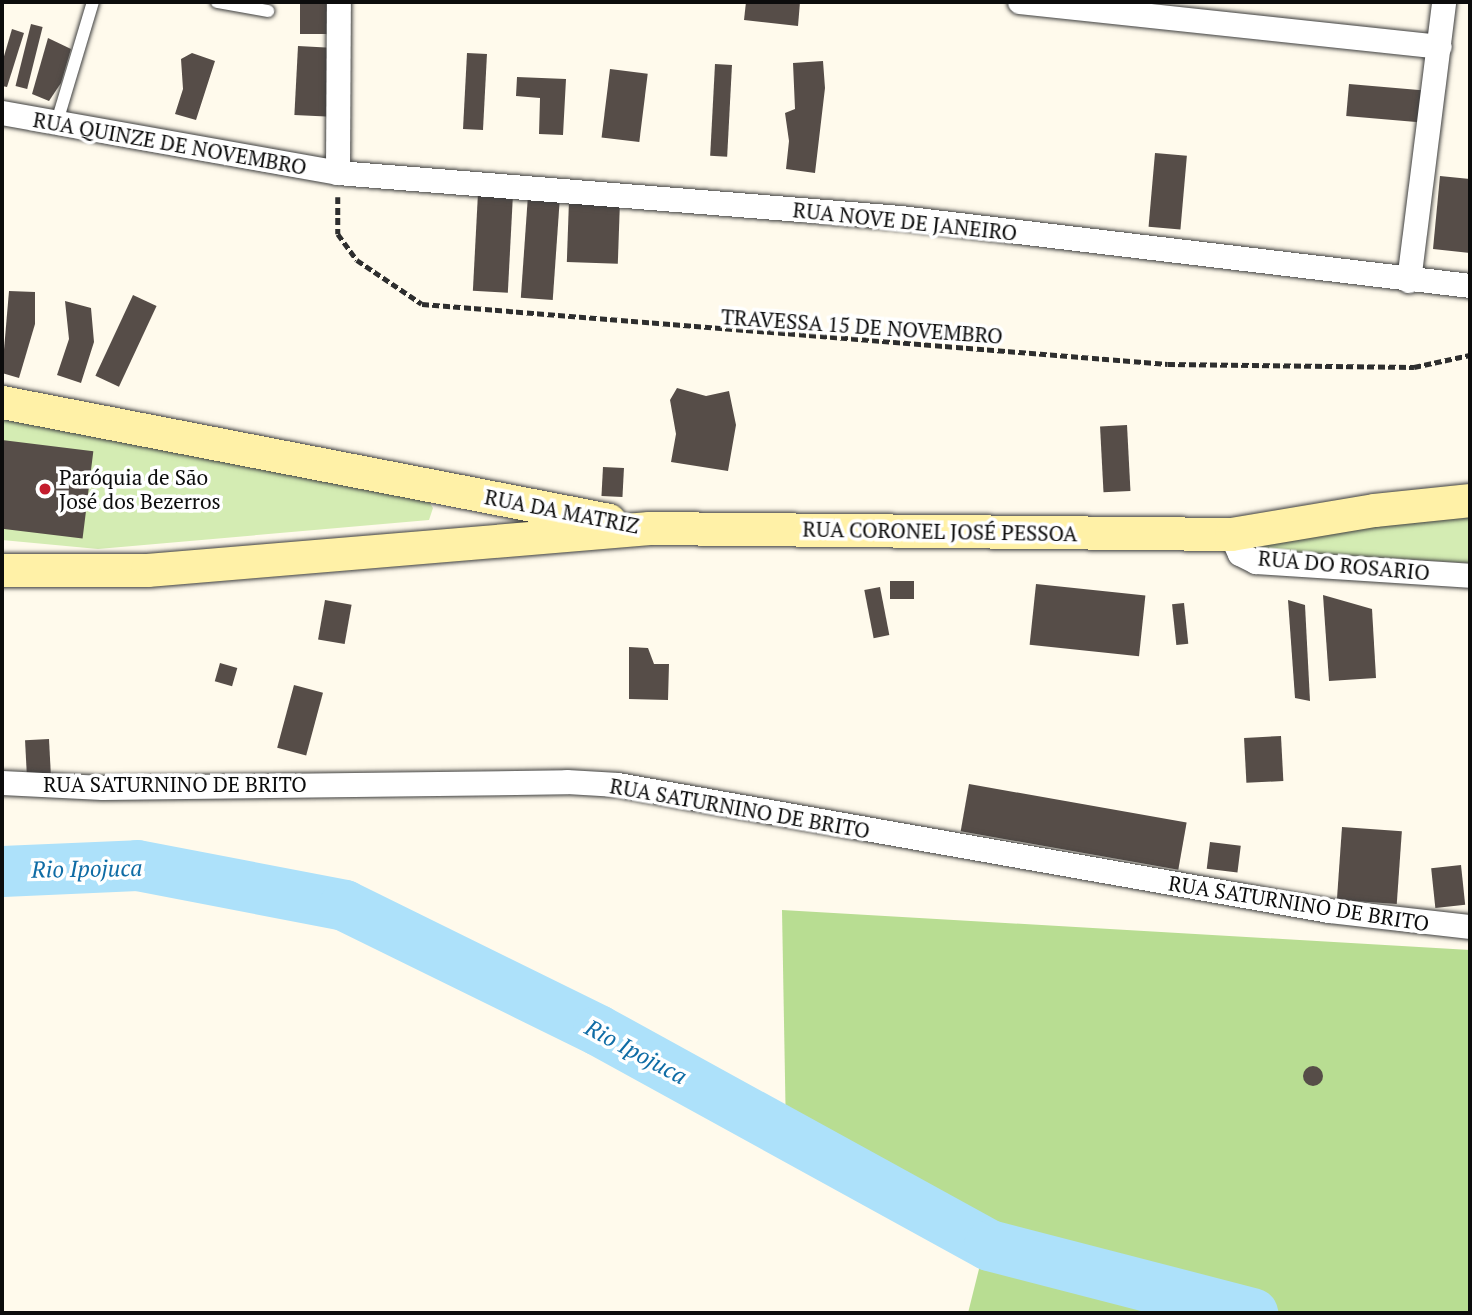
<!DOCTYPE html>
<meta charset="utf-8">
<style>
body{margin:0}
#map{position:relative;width:1472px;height:1315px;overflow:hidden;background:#fffaec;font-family:"PT Serif",serif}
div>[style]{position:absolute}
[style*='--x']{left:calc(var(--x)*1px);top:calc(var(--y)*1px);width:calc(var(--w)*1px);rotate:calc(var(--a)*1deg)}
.green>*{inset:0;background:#d4ecb3}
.forest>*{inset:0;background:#b8dd92}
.river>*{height:51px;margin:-25.5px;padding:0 25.5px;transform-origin:25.5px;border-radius:25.5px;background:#ade1fa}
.building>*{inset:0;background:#564d48;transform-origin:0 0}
.round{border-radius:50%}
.path>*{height:4.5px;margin-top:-2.25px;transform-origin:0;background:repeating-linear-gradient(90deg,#2e2e2e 0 7px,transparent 0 10.5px)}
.roads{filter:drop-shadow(0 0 2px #3f3f3f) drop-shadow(0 0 2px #3f3f3f)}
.lane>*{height:12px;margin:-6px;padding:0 6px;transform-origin:6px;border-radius:6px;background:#fff}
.street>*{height:24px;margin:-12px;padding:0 12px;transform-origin:12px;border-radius:12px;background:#fff}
.secondary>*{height:33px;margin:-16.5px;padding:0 16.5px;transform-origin:16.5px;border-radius:16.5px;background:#fff1a7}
.dots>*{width:19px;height:19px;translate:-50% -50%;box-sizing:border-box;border:4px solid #fff;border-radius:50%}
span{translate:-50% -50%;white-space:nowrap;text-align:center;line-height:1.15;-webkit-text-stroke:7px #fff;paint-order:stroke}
.street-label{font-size:21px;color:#0c0c0c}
.poi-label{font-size:21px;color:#0c0c0c}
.left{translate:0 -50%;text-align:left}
.water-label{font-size:23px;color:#0f6ca5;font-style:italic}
.frame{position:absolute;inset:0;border:4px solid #0c0c0c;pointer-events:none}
</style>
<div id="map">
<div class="green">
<i style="clip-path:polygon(2px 406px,425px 496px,433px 508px,429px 520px,98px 549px,2px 540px)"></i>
<i style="clip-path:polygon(1470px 499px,1470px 563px,1262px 550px,1256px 541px)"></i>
</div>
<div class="forest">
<i style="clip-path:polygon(782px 910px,1470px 950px,1470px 1313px,1282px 1313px,1110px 1277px,786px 1134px)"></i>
<i style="clip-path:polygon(980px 1265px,1170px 1313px,968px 1313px)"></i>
</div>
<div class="river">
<i style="--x:2;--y:871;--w:135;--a:-2.5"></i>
<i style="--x:137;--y:865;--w:211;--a:10.9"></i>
<i style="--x:344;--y:905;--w:283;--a:26.2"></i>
<i style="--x:598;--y:1030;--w:446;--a:28.8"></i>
<i style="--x:989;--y:1245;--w:272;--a:14.5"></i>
</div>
<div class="building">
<i style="left:300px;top:2px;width:33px;height:32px"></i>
<i style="clip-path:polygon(746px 2px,800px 2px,798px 26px,744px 20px)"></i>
<i style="left:31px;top:24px;width:12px;height:64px;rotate:14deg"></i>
<i style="clip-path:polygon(12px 29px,24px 33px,7px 87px,2px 86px,2px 63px)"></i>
<i style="clip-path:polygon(48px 38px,71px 49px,61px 83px,49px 101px,32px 94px)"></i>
<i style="left:298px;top:46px;width:37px;height:69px;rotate:3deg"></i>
<i style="clip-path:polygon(192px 53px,215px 61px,196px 120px,175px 114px,183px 89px,181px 59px)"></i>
<i style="left:467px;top:53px;width:20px;height:76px;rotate:3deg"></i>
<i style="clip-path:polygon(823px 61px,825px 88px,815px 173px,786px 169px,789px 141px,785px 113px,795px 109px,793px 63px)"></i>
<i style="left:715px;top:64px;width:17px;height:92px;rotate:3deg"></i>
<i style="left:610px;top:69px;width:38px;height:69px;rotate:7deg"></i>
<i style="clip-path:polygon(517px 77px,566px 79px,563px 135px,539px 134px,540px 98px,516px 96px)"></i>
<i style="left:1349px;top:84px;width:76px;height:32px;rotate:5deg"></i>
<i style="left:1155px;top:153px;width:32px;height:74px;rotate:5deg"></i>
<i style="clip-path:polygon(1440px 176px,1470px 179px,1470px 253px,1433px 249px)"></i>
<i style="left:478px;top:193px;width:35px;height:98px;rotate:3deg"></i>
<i style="left:528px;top:195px;width:32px;height:103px;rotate:4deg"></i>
<i style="left:569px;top:200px;width:51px;height:62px;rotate:2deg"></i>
<i style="clip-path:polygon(9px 291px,35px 292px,35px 324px,19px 378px,2px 373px)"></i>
<i style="left:133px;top:295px;width:26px;height:89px;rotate:25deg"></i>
<i style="clip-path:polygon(65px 301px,91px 308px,94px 342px,81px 383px,57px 375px,69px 339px)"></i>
<i style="clip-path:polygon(677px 388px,706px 396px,729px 391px,736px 425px,728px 471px,671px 462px,676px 434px,670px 400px)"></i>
<i style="left:1127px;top:425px;width:66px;height:27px;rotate:87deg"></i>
<i style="left:2px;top:440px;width:92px;height:88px;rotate:7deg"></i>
<i style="left:603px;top:467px;width:21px;height:29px;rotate:3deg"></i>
<i style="left:890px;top:581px;width:24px;height:18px"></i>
<i style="left:1036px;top:584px;width:110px;height:61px;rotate:6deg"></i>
<i style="left:880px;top:587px;width:49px;height:16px;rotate:79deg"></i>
<i style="clip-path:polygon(1323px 595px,1372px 609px,1376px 678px,1329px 681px)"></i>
<i style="left:325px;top:600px;width:27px;height:40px;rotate:10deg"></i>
<i style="clip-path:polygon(1288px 600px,1305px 605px,1310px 701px,1295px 698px)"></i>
<i style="left:1184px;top:603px;width:41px;height:12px;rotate:84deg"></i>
<i style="clip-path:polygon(629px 647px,648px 648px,654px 664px,669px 664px,668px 700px,629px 699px)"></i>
<i style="left:220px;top:663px;width:18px;height:19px;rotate:16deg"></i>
<i style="left:294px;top:685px;width:30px;height:65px;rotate:15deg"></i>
<i style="left:1281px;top:736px;width:45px;height:37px;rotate:87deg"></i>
<i style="left:49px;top:739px;width:34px;height:24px;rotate:87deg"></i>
<i style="left:969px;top:784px;width:221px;height:48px;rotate:10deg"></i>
<i style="left:1342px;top:827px;width:60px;height:73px;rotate:4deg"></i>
<i style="left:1210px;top:842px;width:31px;height:27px;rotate:7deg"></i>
<i style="left:1461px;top:865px;width:40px;height:30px;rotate:84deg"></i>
<i class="round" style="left:1303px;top:1066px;width:20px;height:20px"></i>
</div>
<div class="path">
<i style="--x:338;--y:197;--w:37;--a:90"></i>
<i style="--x:338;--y:234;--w:32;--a:54"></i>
<i style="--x:357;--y:260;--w:78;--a:34.1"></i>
<i style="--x:422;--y:304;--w:748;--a:4.6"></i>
<i style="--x:1168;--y:364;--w:246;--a:0.7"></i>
<i style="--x:1414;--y:367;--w:57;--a:-12.1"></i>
</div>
<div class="roads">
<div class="lane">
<i style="--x:217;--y:2;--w:52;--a:10"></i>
<i style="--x:56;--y:125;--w:128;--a:-73.3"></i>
</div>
<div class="street">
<i style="--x:1020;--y:2;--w:422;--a:6.1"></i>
<i style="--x:2;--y:113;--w:341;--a:10.1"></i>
<i style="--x:338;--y:173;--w:565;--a:4.57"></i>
<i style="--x:901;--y:218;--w:573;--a:6.81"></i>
<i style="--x:338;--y:173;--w:171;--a:-89.7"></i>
<i style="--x:1409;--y:281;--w:281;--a:-82.8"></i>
<i style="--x:1231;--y:534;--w:22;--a:66"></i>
<i style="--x:1240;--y:554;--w:18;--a:27"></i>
<i style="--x:1256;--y:562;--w:214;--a:3.7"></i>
<i style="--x:2;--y:783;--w:101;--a:2.8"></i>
<i style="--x:103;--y:788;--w:464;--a:-0.7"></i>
<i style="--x:567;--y:782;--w:51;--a:3.4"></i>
<i style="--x:618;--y:785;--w:722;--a:10.05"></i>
<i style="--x:1329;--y:911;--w:142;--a:6.5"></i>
</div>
<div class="secondary">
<i style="--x:2;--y:402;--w:618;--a:11"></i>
<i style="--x:2;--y:570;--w:145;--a:0"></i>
<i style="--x:147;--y:570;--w:504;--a:-4.78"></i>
<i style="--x:649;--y:528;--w:582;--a:0.59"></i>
<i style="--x:1231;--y:534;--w:145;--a:-9.5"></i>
<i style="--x:1374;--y:510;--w:97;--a:-5.9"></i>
</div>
</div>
<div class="dots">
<i style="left:45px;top:489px;background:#c41d2e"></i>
</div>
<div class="street-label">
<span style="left:170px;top:143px;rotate:10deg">RUA QUINZE DE NOVEMBRO</span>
<span style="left:905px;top:221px;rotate:6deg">RUA NOVE DE JANEIRO</span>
<span style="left:862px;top:326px;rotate:4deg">TRAVESSA 15 DE NOVEMBRO</span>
<span style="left:562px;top:511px;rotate:11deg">RUA DA MATRIZ</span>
<span style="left:940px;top:531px;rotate:1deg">RUA CORONEL JOSÉ PESSOA</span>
<span style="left:1344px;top:565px;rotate:5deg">RUA DO ROSARIO</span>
<span style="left:175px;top:784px">RUA SATURNINO DE BRITO</span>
<span style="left:740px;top:808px;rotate:10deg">RUA SATURNINO DE BRITO</span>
<span style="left:1299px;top:903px;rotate:9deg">RUA SATURNINO DE BRITO</span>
</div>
<div class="poi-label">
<span class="left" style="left:59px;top:489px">Paróquia de São<br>José dos Bezerros</span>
</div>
<div class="water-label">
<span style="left:87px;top:869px;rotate:-1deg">Rio Ipojuca</span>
<span style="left:636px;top:1052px;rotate:28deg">Rio Ipojuca</span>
</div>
<div class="frame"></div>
</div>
